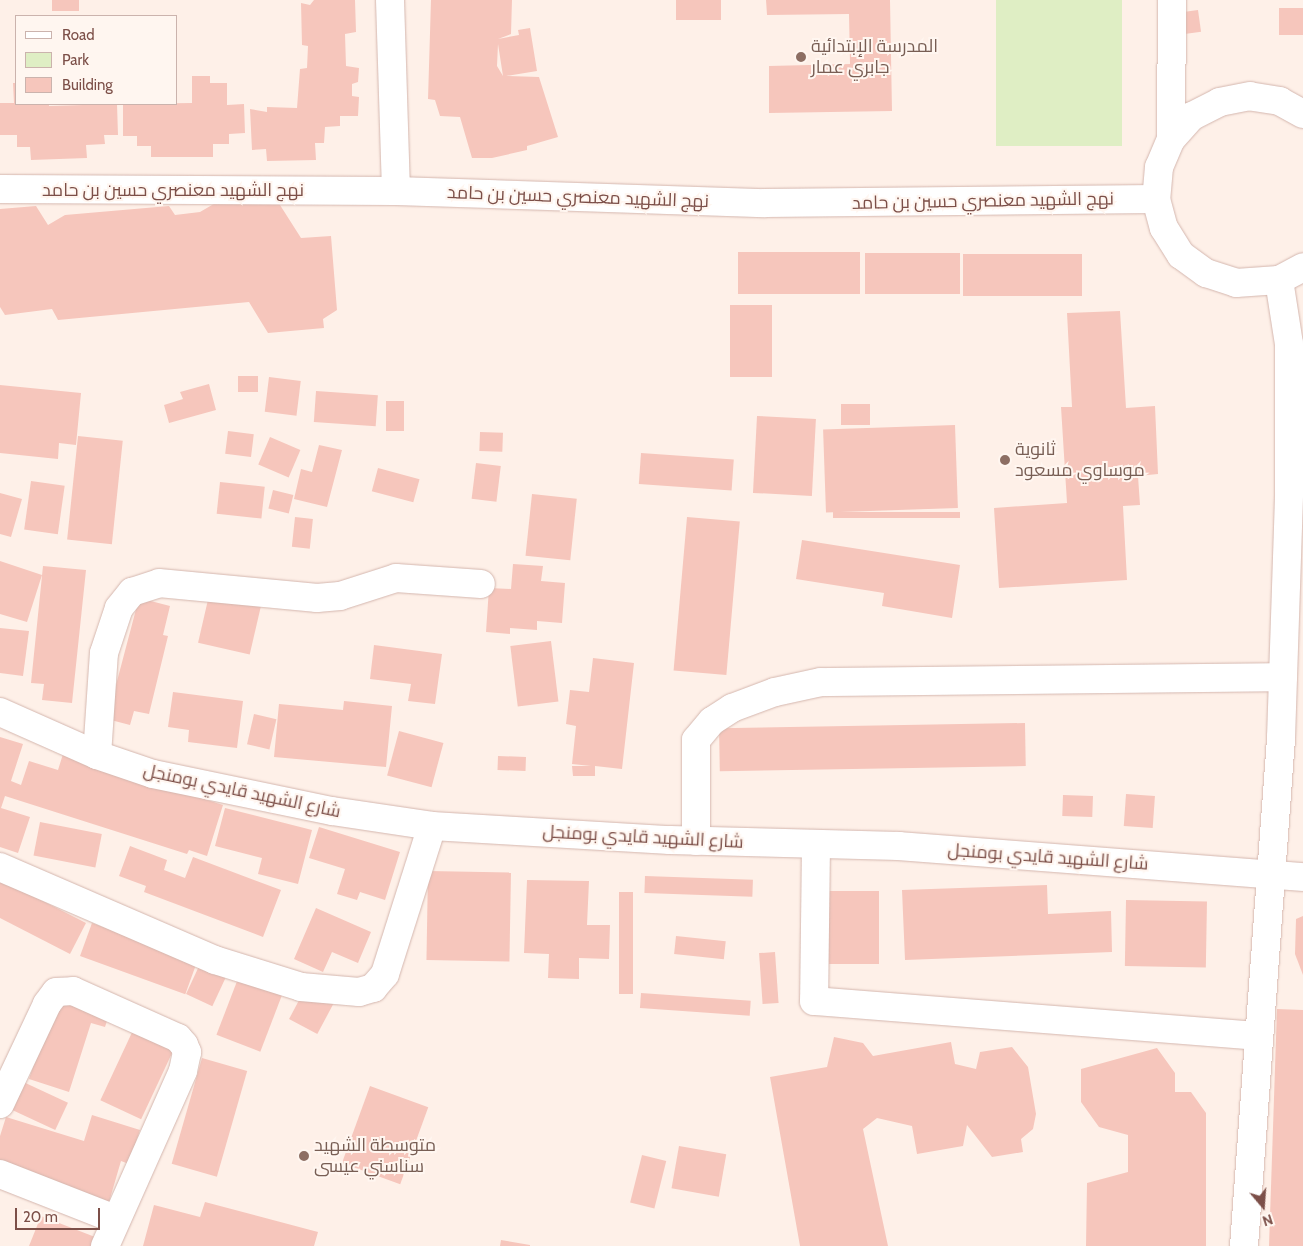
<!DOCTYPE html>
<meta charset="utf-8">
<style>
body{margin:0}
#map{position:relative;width:1303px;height:1246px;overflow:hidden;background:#fef0e8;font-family:Cabin,Cairo,sans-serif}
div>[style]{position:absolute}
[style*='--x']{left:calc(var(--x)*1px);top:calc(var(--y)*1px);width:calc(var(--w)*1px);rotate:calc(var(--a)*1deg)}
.green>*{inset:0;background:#dfeec4;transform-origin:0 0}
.building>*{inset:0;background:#f6c6bc;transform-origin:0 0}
.roads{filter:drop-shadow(0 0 1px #d4b6ae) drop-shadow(0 0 1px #d4b6ae)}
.street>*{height:28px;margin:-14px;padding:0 14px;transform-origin:14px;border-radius:14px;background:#fff}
.dots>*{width:14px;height:14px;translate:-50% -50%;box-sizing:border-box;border:2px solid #fff6f0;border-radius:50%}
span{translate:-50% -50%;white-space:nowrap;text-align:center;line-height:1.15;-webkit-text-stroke:4px #fff6f0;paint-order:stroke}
.education-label{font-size:18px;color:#785e54}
.left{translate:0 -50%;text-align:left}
.street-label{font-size:18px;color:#7c4f48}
.legend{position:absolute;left:15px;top:15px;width:162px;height:90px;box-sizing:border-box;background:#fff6f0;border:1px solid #cbb3ad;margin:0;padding:6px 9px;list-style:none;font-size:15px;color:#7c4f48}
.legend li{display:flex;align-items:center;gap:10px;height:25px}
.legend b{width:25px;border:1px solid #cbb3ad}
.north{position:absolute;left:1238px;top:1181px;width:50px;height:50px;-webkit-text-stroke:4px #fff6f0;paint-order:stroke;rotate:162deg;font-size:14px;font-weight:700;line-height:20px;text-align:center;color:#7c4f48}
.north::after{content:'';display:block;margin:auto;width:18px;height:22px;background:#7c4f48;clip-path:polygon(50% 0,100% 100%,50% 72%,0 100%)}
.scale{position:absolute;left:15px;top:1208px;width:85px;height:22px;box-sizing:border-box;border:2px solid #7c4f48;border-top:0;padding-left:6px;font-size:15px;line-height:18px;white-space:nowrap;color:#7c4f48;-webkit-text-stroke:4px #fff6f0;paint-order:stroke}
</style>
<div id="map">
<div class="green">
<i style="left:996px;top:0;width:126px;height:146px"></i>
</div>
<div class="building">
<i style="left:52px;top:0;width:27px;height:11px"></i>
<i style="clip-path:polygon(314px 0,355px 0,356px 32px,345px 34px,346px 66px,359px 68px,358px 82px,352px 84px,352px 96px,359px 97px,358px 116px,340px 116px,340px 126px,325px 127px,324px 143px,315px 143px,316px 160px,267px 161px,266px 149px,252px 150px,250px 109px,267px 112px,267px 107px,297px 108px,300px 69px,307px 68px,308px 46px,302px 45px,301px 3px,310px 5px)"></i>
<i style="clip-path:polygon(evenodd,431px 0,512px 0,511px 34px,498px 39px,519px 35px,518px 30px,530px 28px,537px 71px,506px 76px,539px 77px,558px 137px,527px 146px,527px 150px,492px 158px,472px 158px,460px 117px,440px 116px,435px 100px,428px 99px,431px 0,498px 44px,503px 76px,497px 66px,498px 44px)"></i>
<i style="left:676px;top:0;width:45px;height:20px"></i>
<i style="clip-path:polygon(766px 0,890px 0,892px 111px,769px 113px,769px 66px,850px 64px,849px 14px,767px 15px)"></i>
<i style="left:1303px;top:8px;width:27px;height:24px;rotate:90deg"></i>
<i style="left:1198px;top:10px;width:22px;height:22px;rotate:82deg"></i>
<i style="clip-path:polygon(192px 76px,210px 76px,210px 83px,227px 83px,227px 105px,244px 104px,245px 133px,229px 134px,229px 144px,213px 144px,213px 157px,151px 157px,151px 146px,137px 146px,137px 136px,123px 136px,123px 104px,192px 103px)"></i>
<i style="clip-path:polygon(13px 83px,16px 83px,16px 104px,49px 104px,49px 106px,117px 104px,118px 135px,104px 135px,105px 144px,86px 145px,87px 158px,31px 160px,30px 147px,17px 147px,17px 135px,0 135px,0 103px,14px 103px)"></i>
<i style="clip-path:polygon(273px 194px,301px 238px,331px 236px,337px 310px,323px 319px,324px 328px,268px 333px,249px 302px,58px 320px,52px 309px,5px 315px,0 307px,0 209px,36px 206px,48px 225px,65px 215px,169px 206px,175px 215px,200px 212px,224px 198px)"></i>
<i style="left:738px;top:252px;width:122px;height:42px"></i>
<i style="left:960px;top:253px;width:41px;height:95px;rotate:90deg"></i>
<i style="left:963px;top:254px;width:119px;height:42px"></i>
<i style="left:730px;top:305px;width:42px;height:72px"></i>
<i style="clip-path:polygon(1120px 311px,1126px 408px,1155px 406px,1158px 474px,1138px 476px,1140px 505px,1123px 506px,1127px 580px,999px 588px,994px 508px,1067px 503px,1061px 407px,1072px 407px,1067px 313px)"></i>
<i style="left:238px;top:376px;width:20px;height:16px"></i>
<i style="left:269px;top:377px;width:32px;height:35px;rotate:7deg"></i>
<i style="clip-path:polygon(209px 384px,216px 410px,169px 423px,164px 405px,183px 399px,180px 392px)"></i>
<i style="clip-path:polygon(0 385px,81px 393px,76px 445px,59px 443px,58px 459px,0 453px)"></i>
<i style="left:316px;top:391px;width:62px;height:31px;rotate:4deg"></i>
<i style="left:386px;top:401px;width:18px;height:30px"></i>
<i style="left:841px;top:404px;width:29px;height:21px"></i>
<i style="left:757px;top:416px;width:59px;height:77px;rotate:3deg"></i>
<i style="left:955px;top:425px;width:83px;height:132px;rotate:88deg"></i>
<i style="left:228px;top:431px;width:26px;height:23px;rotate:7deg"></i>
<i style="left:480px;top:432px;width:23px;height:19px;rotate:2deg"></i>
<i style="left:78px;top:436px;width:45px;height:104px;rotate:6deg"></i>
<i style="left:270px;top:437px;width:33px;height:30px;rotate:23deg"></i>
<i style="clip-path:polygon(319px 445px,342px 450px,327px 507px,294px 499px,301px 469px,312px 472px)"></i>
<i style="left:641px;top:453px;width:93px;height:31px;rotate:4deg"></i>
<i style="left:476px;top:463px;width:25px;height:36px;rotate:7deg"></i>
<i style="left:378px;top:468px;width:43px;height:24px;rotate:15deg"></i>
<i style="left:31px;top:481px;width:34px;height:49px;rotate:8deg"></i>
<i style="left:220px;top:482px;width:45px;height:32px;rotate:6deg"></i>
<i style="left:273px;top:490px;width:21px;height:19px;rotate:14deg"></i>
<i style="clip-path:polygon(0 493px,22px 499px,11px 537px,0 534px)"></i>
<i style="left:532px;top:494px;width:45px;height:62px;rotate:6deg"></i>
<i style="left:960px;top:512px;width:6px;height:127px;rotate:90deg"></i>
<i style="left:295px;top:517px;width:18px;height:30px;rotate:6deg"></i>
<i style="left:687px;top:517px;width:53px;height:154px;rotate:5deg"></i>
<i style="clip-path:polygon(802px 540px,960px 565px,952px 618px,882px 606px,884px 593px,796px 579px)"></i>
<i style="clip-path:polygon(0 561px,42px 575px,27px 622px,0 614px)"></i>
<i style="clip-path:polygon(513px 564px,543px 566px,541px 581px,565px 583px,562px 623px,537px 621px,537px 630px,510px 628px,510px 634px,486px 632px,489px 588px,511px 589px)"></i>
<i style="clip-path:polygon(43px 566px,86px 570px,72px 703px,42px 700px,44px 684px,31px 683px)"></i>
<i style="left:210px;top:591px;width:53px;height:53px;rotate:13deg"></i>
<i style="clip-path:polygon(139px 598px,170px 606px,163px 635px,168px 636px,149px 714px,134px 711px,130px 725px,107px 719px)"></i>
<i style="clip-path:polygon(0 628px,29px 631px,23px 676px,0 673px)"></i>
<i style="left:551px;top:641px;width:61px;height:41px;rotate:83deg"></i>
<i style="clip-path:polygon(374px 645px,442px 654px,435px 704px,408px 701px,411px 684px,370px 679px)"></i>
<i style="clip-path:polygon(593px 658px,634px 663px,622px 769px,595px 766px,595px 776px,573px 776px,572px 766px,591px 766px,572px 764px,576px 726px,566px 724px,570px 690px,589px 692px)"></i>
<i style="clip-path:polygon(173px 692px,243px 701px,237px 748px,188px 742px,189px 730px,168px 727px)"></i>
<i style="clip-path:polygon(344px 701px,392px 706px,386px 767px,274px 757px,279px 704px,343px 710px)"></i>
<i style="left:254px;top:714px;width:23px;height:31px;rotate:13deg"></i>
<i style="left:1025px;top:723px;width:43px;height:306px;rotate:89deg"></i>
<i style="left:399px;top:731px;width:46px;height:46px;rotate:15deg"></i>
<i style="clip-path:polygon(0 737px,23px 744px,11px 781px,21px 785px,29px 761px,58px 770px,63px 754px,223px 805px,207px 856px,189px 850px,187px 854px,5px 796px,1px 808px,30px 817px,18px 853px,0 847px)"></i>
<i style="left:498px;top:756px;width:28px;height:14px;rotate:2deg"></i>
<i style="left:1126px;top:794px;width:29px;height:32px;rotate:4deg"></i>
<i style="left:1063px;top:795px;width:30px;height:21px;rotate:2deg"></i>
<i style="clip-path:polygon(225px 808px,312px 830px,298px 884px,258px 874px,262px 858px,215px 846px)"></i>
<i style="left:40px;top:822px;width:63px;height:34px;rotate:11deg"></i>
<i style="clip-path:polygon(319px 827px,400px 852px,385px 900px,360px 892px,357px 900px,337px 894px,345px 869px,309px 858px)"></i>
<i style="clip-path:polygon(130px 846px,167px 860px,164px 870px,185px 878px,193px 857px,281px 890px,263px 937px,144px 892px,146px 886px,119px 876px)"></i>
<i style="left:428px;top:871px;width:83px;height:89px;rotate:1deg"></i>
<i style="left:645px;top:876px;width:108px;height:17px;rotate:2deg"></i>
<i style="clip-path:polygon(0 879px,86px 923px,70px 954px,0 918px)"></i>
<i style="clip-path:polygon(527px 880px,589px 881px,587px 925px,610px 925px,609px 959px,579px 958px,579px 979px,548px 978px,549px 954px,524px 953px)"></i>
<i style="clip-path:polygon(1047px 885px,1048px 914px,1111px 911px,1112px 952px,905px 960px,902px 890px)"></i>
<i style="left:827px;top:891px;width:52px;height:73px"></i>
<i style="left:619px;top:892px;width:14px;height:102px"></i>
<i style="left:1126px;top:900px;width:81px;height:66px;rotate:1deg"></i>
<i style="clip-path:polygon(316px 908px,371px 932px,358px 963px,332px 952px,323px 972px,294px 959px)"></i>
<i style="clip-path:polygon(1303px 916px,1303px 975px,1295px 954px,1296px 919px)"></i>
<i style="left:92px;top:923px;width:112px;height:35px;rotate:20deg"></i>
<i style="left:676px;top:936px;width:50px;height:18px;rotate:6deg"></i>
<i style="left:775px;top:952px;width:51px;height:16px;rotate:86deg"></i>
<i style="left:200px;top:964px;width:29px;height:33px;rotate:25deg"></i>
<i style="left:239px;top:976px;width:47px;height:63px;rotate:21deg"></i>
<i style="left:305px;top:989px;width:32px;height:34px;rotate:28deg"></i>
<i style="left:641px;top:993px;width:110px;height:15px;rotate:4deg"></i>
<i style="clip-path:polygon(56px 997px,109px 1015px,105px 1027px,91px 1023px,69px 1092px,29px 1079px)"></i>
<i style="clip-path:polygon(1277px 1009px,1303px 1010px,1303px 1246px,1269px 1246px)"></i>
<i style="left:135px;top:1026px;width:45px;height:82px;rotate:25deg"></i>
<i style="clip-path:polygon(834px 1037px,863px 1043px,873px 1056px,951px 1042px,955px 1064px,976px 1069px,980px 1052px,1012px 1047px,1028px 1067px,1036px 1114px,1033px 1129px,1021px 1139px,1023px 1152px,992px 1157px,967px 1125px,963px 1146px,917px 1154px,912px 1126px,877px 1118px,863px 1129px,888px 1246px,800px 1246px,770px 1077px,827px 1067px)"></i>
<i style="clip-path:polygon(1157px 1048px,1175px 1073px,1175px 1092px,1191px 1092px,1206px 1113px,1206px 1246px,1086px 1246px,1087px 1183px,1128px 1172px,1128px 1135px,1099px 1127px,1081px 1102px,1081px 1069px)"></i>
<i style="left:202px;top:1058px;width:47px;height:110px;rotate:16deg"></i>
<i style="left:19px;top:1080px;width:54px;height:30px;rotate:25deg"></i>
<i style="left:370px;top:1086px;width:62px;height:82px;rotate:20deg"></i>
<i style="clip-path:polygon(92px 1115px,140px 1130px,129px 1164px,121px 1161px,109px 1202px,0 1168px,0 1136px,6px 1117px,84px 1141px)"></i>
<i style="left:679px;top:1146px;width:48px;height:43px;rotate:10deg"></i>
<i style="left:642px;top:1155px;width:25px;height:49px;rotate:14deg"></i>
<i style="clip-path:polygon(205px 1202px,318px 1232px,314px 1246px,143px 1246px,154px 1205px,200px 1217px)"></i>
<i style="clip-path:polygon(41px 1216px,95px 1237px,91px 1246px,29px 1246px)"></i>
<i style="clip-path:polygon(501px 1240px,530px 1245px,530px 1246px,500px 1246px)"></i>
</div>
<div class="roads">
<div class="street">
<i style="--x:390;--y:0;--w:191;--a:88.2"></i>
<i style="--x:1303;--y:114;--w:26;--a:-151"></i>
<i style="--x:1280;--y:101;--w:30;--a:-171"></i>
<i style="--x:1250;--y:96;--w:31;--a:169"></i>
<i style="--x:1220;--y:102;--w:31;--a:153"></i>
<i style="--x:1192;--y:116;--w:31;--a:132"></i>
<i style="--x:1171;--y:139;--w:30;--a:113"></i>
<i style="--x:1159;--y:167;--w:32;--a:95"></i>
<i style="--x:1156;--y:199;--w:30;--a:75"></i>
<i style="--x:1164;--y:228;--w:32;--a:58"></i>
<i style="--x:1181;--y:255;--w:31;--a:36"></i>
<i style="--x:1206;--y:273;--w:32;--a:18"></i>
<i style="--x:1236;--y:283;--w:43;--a:-4"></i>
<i style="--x:1279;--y:280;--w:27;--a:-28"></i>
<i style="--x:1171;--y:139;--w:139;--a:-89.6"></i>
<i style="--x:0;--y:189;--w:396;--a:0.3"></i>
<i style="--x:396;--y:191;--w:369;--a:1.9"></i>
<i style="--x:765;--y:203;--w:391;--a:-0.6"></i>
<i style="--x:0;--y:712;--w:106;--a:23.9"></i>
<i style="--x:97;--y:755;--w:59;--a:18.7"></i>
<i style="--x:153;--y:774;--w:183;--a:11.7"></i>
<i style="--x:332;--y:811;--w:101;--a:8.5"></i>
<i style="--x:432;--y:826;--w:238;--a:3.4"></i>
<i style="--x:670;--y:840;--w:229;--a:1.5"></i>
<i style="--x:899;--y:846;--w:405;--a:4.4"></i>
<i style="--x:97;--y:755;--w:102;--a:-86.1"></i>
<i style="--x:104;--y:653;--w:47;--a:-71.6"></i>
<i style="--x:119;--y:608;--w:21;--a:-51"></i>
<i style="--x:132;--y:592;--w:28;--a:-18"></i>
<i style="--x:159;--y:583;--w:159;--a:5.4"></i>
<i style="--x:317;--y:598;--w:23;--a:-5"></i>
<i style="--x:340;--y:596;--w:59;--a:-17.8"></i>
<i style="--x:396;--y:578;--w:85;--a:4"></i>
<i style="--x:696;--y:841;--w:101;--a:-90"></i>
<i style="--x:696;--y:740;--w:25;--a:-50"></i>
<i style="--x:712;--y:721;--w:24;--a:-33"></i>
<i style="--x:732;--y:708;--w:46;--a:-20.4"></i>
<i style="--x:775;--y:692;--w:47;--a:-12.3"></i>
<i style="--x:821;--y:682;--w:462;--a:-0.6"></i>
<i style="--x:816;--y:844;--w:157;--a:90.7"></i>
<i style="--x:814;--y:1001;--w:446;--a:4.5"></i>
<i style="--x:0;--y:867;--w:234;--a:23.4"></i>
<i style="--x:215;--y:960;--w:90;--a:17.4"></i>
<i style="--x:301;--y:987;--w:58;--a:4.9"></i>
<i style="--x:359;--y:992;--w:15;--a:-16"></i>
<i style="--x:373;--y:988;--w:18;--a:-49"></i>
<i style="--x:385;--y:974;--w:155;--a:-72.4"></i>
<i style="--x:0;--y:1104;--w:110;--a:-64.8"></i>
<i style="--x:47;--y:1004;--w:15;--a:-53"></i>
<i style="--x:56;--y:992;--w:17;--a:-3"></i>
<i style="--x:73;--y:991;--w:115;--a:24.1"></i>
<i style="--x:178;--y:1038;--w:9;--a:49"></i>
<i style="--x:184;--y:1045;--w:8;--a:67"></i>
<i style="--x:187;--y:1052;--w:19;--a:102"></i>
<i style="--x:183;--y:1071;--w:192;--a:114"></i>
<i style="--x:0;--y:1174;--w:123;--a:21.4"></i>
<i style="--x:1244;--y:1246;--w:509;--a:-85.83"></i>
<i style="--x:1281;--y:738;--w:246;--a:-88.1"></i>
<i style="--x:1289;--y:492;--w:148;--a:-90"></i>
<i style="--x:1289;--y:344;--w:65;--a:-98.9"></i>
</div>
</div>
<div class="dots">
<i style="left:801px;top:57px;background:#8d6e63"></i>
<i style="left:1005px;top:460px;background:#8d6e63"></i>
<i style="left:304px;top:1156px;background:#8d6e63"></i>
</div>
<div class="education-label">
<span class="left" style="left:811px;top:57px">المدرسة الإبتدائية<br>جابري عمار</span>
<span class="left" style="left:1015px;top:460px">ثانوية<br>موساوي مسعود</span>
<span class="left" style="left:314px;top:1156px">متوسطة الشهيد<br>سناسني عيسى</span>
</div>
<div class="street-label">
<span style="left:173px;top:190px">نهج الشهيد معنصري حسين بن حامد</span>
<span style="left:578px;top:197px;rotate:2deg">نهج الشهيد معنصري حسين بن حامد</span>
<span style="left:983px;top:201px;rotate:-1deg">نهج الشهيد معنصري حسين بن حامد</span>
<span style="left:242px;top:791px;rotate:12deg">شارع الشهيد قايدي بومنجل</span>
<span style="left:643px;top:837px;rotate:3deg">شارع الشهيد قايدي بومنجل</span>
<span style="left:1048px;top:857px;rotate:4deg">شارع الشهيد قايدي بومنجل</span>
</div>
<ul class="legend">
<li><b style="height:6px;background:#fff"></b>Road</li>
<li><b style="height:14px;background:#dfeec4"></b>Park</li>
<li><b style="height:14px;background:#f6c6bc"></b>Building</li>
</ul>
<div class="north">N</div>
<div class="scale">20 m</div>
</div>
